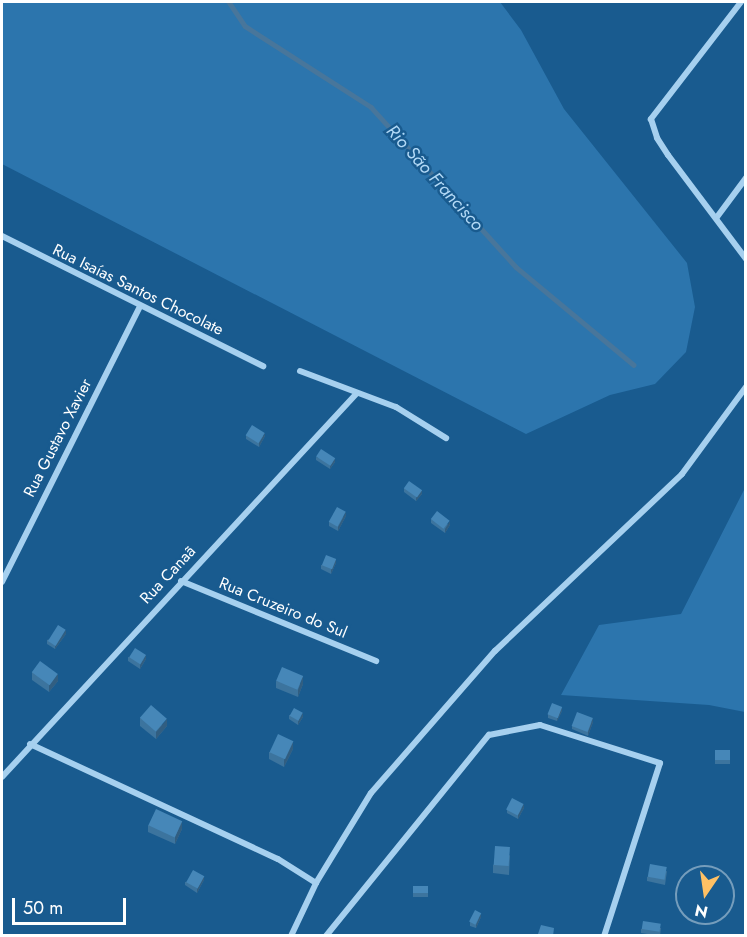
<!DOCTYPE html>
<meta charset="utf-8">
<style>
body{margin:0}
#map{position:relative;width:747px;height:937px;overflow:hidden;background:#195b8f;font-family:Jost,sans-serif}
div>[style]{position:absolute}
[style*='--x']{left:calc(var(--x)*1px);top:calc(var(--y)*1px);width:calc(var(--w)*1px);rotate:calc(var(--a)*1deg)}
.green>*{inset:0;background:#2c75ad}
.stream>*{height:4.5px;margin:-2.25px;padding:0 2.25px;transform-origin:2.25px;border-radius:2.25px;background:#48769b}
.minor>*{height:6px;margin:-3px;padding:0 3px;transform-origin:3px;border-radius:3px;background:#a6d0ef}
.wall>*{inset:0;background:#3c749e;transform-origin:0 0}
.shaded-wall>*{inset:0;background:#315e81}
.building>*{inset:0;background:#4687b8;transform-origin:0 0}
span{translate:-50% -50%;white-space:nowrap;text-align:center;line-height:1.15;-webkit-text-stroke:5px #195b8f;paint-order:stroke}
.street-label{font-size:16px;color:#fff}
.water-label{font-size:18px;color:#b2d9f6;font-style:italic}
.frame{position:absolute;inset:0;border:3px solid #fff;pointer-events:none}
.north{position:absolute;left:675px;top:865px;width:60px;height:60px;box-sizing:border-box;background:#195b8f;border:2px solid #759dbc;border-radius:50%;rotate:193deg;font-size:16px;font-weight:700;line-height:24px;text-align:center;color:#fff}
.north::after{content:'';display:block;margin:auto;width:21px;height:27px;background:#ffc064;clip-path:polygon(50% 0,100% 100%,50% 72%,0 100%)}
.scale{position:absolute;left:12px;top:898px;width:114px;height:27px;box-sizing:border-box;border:3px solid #fff;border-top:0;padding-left:8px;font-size:18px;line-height:21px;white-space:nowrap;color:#fff;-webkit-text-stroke:4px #195b8f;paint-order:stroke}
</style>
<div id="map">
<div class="green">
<i style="clip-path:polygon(2px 2px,500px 2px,521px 30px,564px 109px,687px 263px,695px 307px,686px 352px,655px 384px,610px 395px,526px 434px,2px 164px)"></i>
<i style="clip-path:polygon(745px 488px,745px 712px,709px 705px,561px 695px,599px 625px,681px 614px)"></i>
</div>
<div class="stream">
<i style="--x:229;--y:2;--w:29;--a:56"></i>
<i style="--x:245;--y:26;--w:150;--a:32.7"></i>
<i style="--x:371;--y:107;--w:216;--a:47.8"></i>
<i style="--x:516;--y:267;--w:153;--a:39.7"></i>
</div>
<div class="minor">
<i style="--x:741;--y:2;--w:148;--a:127.6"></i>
<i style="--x:651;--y:119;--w:20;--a:72"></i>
<i style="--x:657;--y:138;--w:20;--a:57"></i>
<i style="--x:668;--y:155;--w:130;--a:53.1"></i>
<i style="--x:717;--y:217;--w:49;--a:-53.4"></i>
<i style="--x:2;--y:236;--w:292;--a:26.5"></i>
<i style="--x:300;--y:371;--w:103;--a:20.6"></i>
<i style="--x:396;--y:407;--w:59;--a:31.8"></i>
<i style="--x:181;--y:581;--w:211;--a:22.3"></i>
<i style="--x:2;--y:582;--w:309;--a:-63.4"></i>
<i style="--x:30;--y:744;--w:273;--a:24.9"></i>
<i style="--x:278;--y:859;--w:45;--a:32.3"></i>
<i style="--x:2;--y:777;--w:522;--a:-47.25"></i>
<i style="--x:291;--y:936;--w:59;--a:-64.7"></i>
<i style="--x:316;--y:883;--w:105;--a:-58.6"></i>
<i style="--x:371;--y:793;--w:189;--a:-48.9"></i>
<i style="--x:495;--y:651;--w:257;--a:-43.4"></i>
<i style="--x:682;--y:474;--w:108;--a:-53.7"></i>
<i style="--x:326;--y:936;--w:259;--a:-51"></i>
<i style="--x:489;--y:735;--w:52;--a:-11.1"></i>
<i style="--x:540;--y:725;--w:126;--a:17.6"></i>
<i style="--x:660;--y:763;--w:182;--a:107.9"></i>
</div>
<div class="wall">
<i style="clip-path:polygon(246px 435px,265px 436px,259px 447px,246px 439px)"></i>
<i style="clip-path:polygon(316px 457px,335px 462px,330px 469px,316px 460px)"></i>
<i style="clip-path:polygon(404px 488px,422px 494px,416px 501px,404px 492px)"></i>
<i style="clip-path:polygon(346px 516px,338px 531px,329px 526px,329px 522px)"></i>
<i style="clip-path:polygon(431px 519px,450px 525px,445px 533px,431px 523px)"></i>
<i style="clip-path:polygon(336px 563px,331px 574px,321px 569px,321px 565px)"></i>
<i style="clip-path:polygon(66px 634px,55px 649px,47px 644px,47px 640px)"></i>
<i style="clip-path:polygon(128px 657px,146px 659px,140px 669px,128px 661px)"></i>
<i style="clip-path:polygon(32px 672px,58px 681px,49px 692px,32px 680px)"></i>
<i style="clip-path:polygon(276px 681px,303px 684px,298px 697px,276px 688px)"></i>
<i style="clip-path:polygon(562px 711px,557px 721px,548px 718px,548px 714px)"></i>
<i style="clip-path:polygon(289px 715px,303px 717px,298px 725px,289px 719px)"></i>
<i style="clip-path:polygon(140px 718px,167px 726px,156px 739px,140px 726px)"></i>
<i style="clip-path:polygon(593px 722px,588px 736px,572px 729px,572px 726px)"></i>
<i style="clip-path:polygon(293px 749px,284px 767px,269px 759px,269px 752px)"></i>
<i style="left:715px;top:750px;width:15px;height:14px"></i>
<i style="clip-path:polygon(524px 808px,518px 819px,507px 813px,507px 810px)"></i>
<i style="clip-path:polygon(148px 825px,182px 829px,175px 844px,148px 832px)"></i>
<i style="clip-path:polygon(510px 855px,509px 875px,493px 873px,493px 865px)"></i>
<i style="clip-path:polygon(667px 871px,665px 885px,647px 881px,647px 877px)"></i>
<i style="clip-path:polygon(204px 880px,197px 893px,185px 885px,185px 882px)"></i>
<i style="left:428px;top:886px;width:11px;height:15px;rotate:90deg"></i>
<i style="clip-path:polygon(481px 917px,476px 928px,470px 926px,470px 922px)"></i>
<i style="clip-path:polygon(661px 928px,660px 936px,641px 933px,641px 929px)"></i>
</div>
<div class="shaded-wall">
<i style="clip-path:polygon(265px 433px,265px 436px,259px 447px,259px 443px)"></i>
<i style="clip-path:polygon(335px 458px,335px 462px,330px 469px,330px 466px)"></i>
<i style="clip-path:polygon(422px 490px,422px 494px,416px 501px,416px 497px)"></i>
<i style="clip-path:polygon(346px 512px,346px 516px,338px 531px,338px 527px)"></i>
<i style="clip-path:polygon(450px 521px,450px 525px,445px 533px,445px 529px)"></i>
<i style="clip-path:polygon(336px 559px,336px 563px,331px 574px,331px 570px)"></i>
<i style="clip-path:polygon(66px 630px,66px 634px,55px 649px,55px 645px)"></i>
<i style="clip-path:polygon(146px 655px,146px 659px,140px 669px,140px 665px)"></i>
<i style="clip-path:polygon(58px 674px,58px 681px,49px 692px,49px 685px)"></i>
<i style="clip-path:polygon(303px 676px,303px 684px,298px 697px,298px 690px)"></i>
<i style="clip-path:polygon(562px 707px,562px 711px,557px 721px,557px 718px)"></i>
<i style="clip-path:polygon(303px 713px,303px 717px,298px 725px,298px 721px)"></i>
<i style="clip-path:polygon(593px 718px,593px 722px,588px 736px,588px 732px)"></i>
<i style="clip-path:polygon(167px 719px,167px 726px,156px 739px,156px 732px)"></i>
<i style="clip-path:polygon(293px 741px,293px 749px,284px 767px,284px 759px)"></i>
<i style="clip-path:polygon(524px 804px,524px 808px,518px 819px,518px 815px)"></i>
<i style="clip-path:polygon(182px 821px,182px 829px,175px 844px,175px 837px)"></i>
<i style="clip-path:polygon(204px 876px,204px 880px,197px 893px,197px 889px)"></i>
<i style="clip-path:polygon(481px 913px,481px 917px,476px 928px,476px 925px)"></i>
</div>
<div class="building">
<i style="left:252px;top:425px;width:15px;height:12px;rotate:32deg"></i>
<i style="left:321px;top:449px;width:17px;height:9px;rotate:33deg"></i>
<i style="left:409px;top:481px;width:16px;height:9px;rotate:35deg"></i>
<i style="left:337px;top:507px;width:10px;height:17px;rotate:29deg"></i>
<i style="left:437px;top:511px;width:16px;height:10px;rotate:38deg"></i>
<i style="left:326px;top:555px;width:11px;height:11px;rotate:22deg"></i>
<i style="left:58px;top:625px;width:9px;height:19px;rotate:32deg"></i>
<i style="left:135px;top:648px;width:13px;height:11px;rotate:32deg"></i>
<i style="left:40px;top:661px;width:22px;height:14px;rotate:36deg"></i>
<i style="left:282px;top:667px;width:23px;height:15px;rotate:23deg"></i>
<i style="left:552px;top:703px;width:11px;height:12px;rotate:22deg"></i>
<i style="left:151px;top:705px;width:21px;height:17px;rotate:41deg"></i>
<i style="left:294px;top:708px;width:10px;height:9px;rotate:29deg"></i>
<i style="left:577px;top:712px;width:17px;height:15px;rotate:21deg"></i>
<i style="left:278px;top:734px;width:17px;height:20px;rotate:25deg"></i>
<i style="left:715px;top:750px;width:15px;height:10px"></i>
<i style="left:512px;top:798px;width:13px;height:13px;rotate:27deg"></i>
<i style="left:156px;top:809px;width:29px;height:18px;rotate:25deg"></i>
<i style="left:495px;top:846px;width:15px;height:19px;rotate:4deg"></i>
<i style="left:650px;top:864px;width:17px;height:13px;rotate:10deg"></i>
<i style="left:193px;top:870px;width:13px;height:14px;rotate:29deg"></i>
<i style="left:428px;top:886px;width:7px;height:15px;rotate:90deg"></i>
<i style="left:475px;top:910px;width:7px;height:13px;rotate:27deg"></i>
<i style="left:643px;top:921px;width:18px;height:8px;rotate:9deg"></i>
<i style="clip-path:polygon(541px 925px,554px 928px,553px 936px,544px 936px,538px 934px)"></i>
</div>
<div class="street-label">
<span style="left:138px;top:290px;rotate:26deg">Rua Isaías Santos Chocolate</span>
<span style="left:58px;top:438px;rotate:-63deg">Rua Gustavo Xavier</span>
<span style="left:168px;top:575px;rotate:-47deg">Rua Canaã</span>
<span style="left:283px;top:608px;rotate:22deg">Rua Cruzeiro do Sul</span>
</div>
<div class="water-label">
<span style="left:435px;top:178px;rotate:48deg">Rio São Francisco</span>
</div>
<div class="frame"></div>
<div class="north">N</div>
<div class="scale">50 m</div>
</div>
